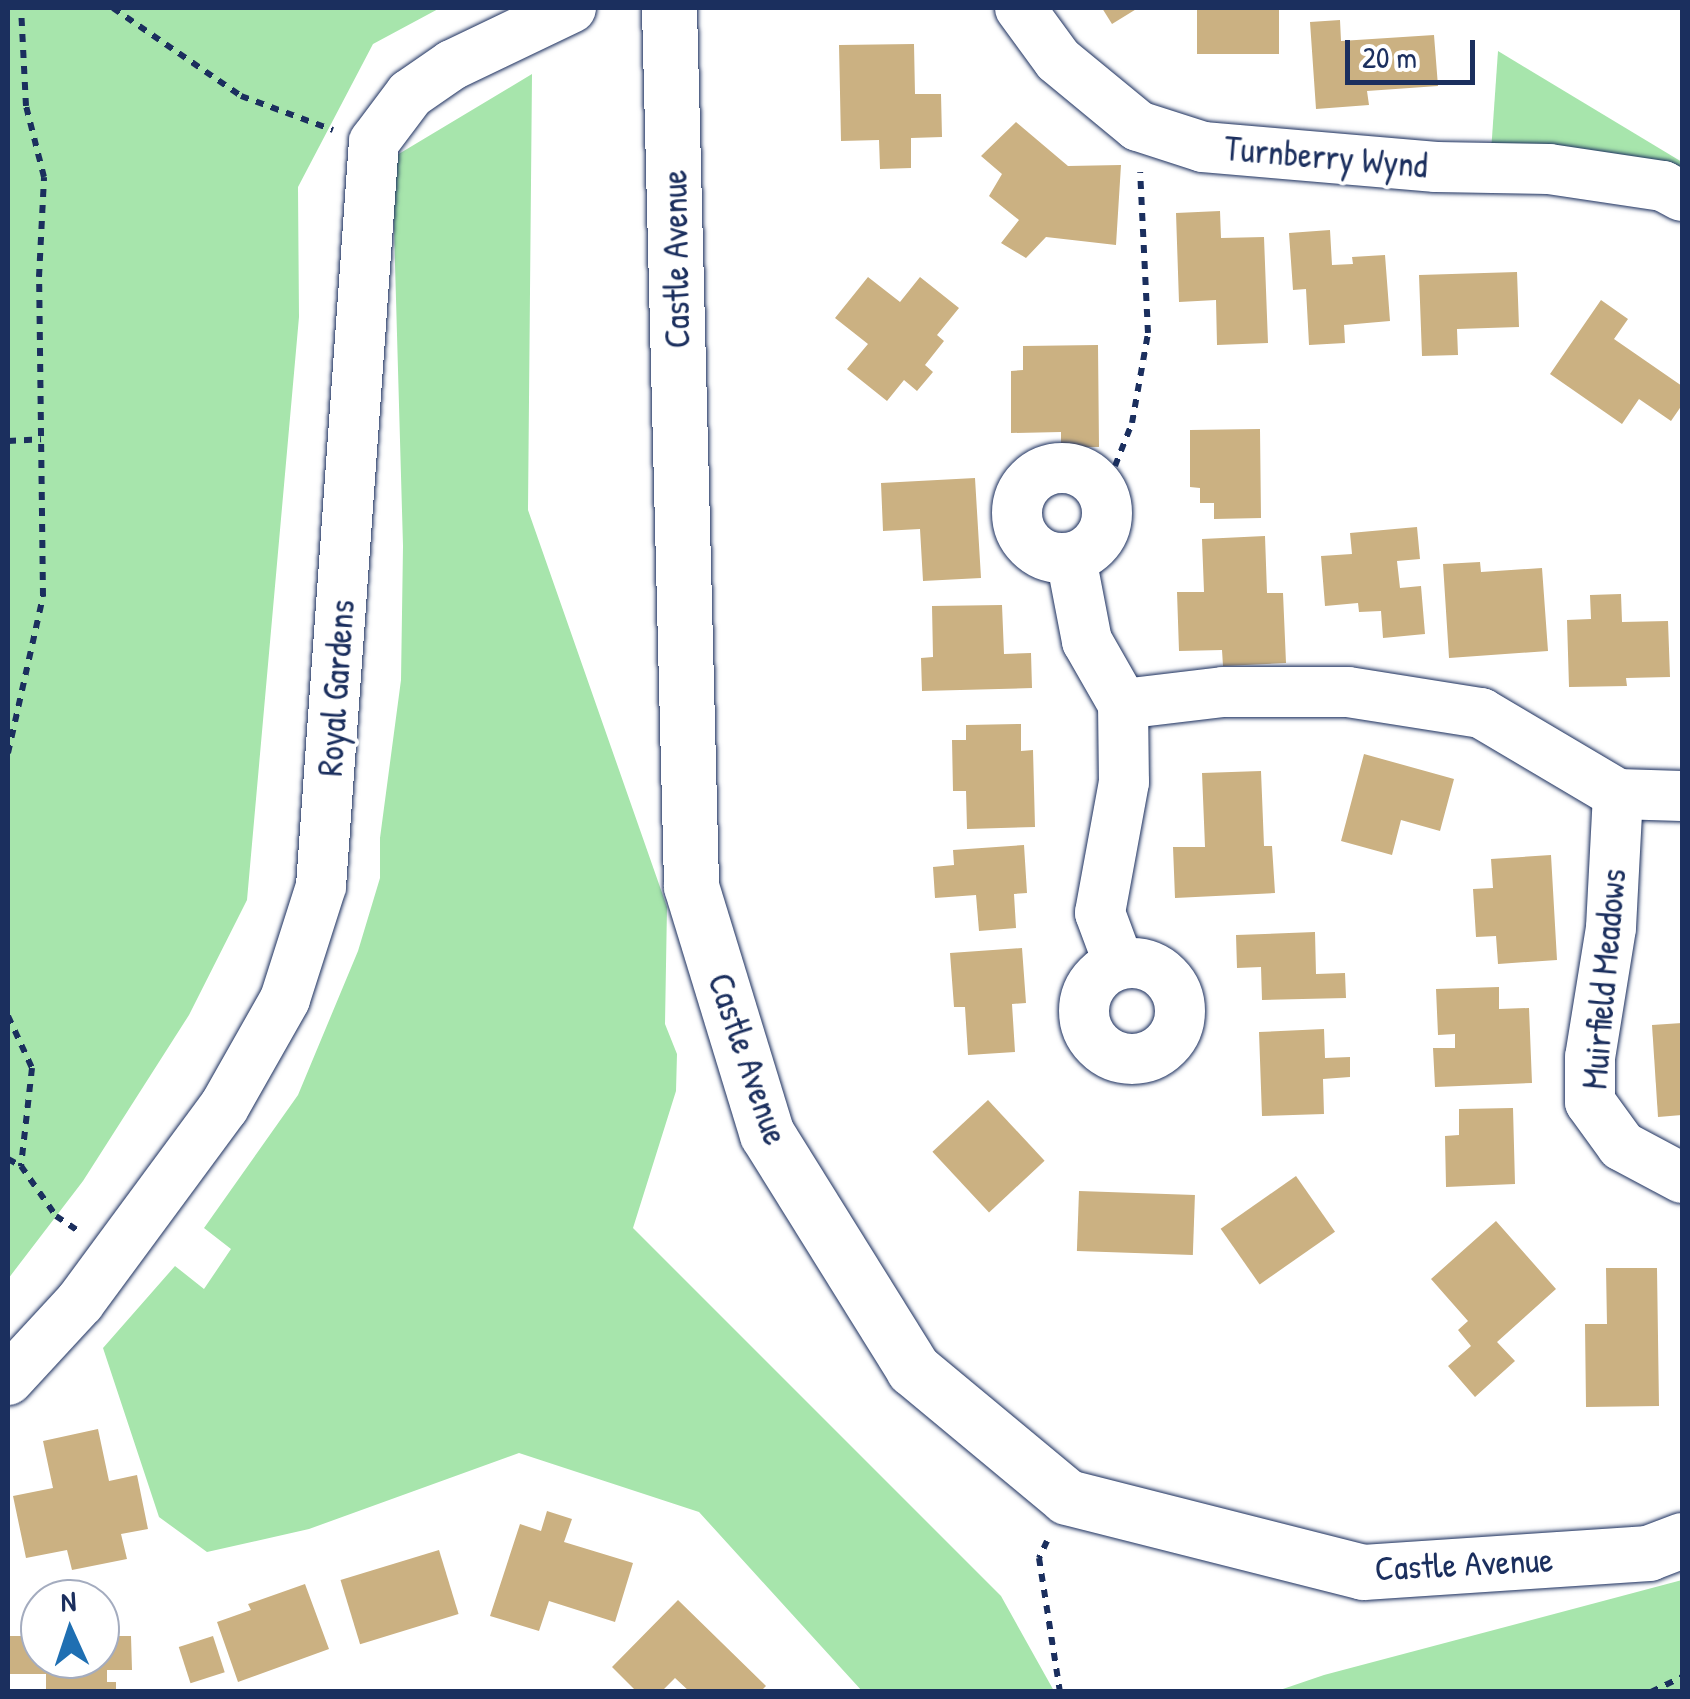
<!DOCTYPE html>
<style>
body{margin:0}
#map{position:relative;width:1690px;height:1699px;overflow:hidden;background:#fff;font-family:"Patrick Hand",sans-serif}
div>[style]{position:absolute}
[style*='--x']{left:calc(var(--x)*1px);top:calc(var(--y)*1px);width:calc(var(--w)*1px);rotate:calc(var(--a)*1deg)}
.green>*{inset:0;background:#a7e5ac}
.building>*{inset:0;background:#cbb182;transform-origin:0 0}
.path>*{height:6px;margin-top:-3px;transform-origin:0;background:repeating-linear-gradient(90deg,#1b2f5e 0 8px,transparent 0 16px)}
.roads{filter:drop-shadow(0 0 2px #1b2f5e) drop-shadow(0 0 2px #1b2f5e)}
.minor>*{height:50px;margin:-25px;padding:0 25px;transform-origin:25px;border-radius:25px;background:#fff}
.minor>.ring{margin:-25px;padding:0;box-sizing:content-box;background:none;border:50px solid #fff;border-radius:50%}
.tertiary>*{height:55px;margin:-27.5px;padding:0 27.5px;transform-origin:27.5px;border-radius:27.5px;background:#fff}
span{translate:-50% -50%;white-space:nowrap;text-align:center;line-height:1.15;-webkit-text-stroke:8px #fff;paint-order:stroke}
.street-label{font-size:35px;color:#1b2f5e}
.frame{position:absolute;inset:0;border:10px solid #1b2f5e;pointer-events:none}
.north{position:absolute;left:20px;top:1579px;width:100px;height:100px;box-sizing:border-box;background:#fff;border:2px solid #a4acbf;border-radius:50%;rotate:357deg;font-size:28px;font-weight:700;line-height:40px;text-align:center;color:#1b2f5e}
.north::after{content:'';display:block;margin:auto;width:35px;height:45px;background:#1f6fb2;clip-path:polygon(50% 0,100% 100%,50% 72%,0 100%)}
.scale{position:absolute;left:1345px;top:40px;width:130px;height:45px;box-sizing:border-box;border:5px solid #1b2f5e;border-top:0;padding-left:12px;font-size:30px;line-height:35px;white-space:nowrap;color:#1b2f5e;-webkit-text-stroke:8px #fff;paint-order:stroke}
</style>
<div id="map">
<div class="green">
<i style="clip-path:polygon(8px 8px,440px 8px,373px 44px,298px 187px,299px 317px,247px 900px,189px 1015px,83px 1181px,8px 1279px)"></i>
<i style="clip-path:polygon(1498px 51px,1682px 162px,1682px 184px,1491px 152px)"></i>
<i style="clip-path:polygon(532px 74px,528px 510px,667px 907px,665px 1024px,677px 1054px,676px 1091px,633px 1228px,1001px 1596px,1054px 1691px,862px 1691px,699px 1512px,519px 1453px,309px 1529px,207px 1552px,159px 1517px,103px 1348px,175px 1266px,204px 1289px,231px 1249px,204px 1228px,298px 1095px,358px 951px,380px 878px,380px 838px,401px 680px,403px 546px,392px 158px)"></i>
<i style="clip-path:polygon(1682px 1580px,1682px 1691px,1277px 1691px,1324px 1675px)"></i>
</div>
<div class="building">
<i style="clip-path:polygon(1102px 8px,1138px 8px,1112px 24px)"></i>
<i style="left:1197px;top:8px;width:82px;height:46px"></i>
<i style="clip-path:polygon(1340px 20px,1341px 41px,1434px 35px,1438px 86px,1367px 91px,1369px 105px,1316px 109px,1310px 22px)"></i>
<i style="clip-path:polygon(914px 44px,915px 94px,941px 94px,942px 137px,911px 138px,911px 168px,880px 169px,879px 140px,841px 141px,839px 45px)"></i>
<i style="clip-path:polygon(1016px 122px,1068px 166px,1121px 165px,1116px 245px,1046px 237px,1026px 258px,1001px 243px,1019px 220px,989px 196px,1002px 174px,981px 156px)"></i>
<i style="clip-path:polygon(1220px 211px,1221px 238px,1264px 237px,1268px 343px,1217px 345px,1216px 300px,1179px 302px,1176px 213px)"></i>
<i style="clip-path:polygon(1330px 230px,1332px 265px,1353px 264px,1352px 257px,1385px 255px,1390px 321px,1344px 325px,1345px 343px,1309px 345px,1306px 289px,1293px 290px,1289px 233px)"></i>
<i style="clip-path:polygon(1517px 272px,1519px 327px,1457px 329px,1458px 355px,1422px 356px,1419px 275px)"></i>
<i style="clip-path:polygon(868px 277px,900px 302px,920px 277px,959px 308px,937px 335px,944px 341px,925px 365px,933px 372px,917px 391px,904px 380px,887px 401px,847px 369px,868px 344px,835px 318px)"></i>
<i style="clip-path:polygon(1601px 300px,1628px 319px,1614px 339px,1682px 386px,1682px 405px,1671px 421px,1639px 399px,1622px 424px,1550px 374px)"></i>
<i style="clip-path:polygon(1098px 345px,1099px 447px,1061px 447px,1061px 432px,1011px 433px,1011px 371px,1023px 370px,1023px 346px)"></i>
<i style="clip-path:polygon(1260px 429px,1261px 518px,1214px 519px,1214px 503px,1200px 503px,1200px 488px,1190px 487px,1190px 430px)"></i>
<i style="clip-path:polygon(975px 478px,981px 578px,923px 581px,920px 529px,883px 531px,881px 483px)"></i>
<i style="clip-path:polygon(1417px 527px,1420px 559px,1397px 561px,1400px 588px,1421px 586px,1425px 634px,1383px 638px,1381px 611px,1359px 612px,1358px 603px,1325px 606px,1321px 556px,1352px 554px,1350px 533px)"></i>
<i style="clip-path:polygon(1265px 536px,1267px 593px,1283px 593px,1286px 663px,1223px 666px,1222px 650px,1179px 651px,1177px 592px,1204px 592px,1202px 539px)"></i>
<i style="clip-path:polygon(1480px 562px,1481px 572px,1542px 568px,1548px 651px,1449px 658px,1443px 564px)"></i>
<i style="clip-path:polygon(1621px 594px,1622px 622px,1668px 621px,1670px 677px,1626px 678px,1627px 686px,1569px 687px,1567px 620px,1591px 619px,1590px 595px)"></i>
<i style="clip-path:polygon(1002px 605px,1004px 654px,1031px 653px,1032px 688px,922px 691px,921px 658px,933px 657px,932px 606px)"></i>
<i style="clip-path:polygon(1021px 724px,1021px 751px,1033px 750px,1035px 827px,967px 829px,966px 791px,953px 791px,952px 740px,966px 740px,966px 725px)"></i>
<i style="clip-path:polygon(1364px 754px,1454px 779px,1440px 831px,1401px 820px,1392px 855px,1341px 841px)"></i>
<i style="clip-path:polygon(1261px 771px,1264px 846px,1272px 846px,1275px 893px,1175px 898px,1173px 847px,1205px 847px,1202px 773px)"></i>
<i style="clip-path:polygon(1024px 845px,1027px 893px,1014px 894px,1016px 928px,979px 931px,976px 895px,935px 898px,933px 867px,954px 865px,953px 850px)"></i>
<i style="clip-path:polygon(1551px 855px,1557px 960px,1498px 964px,1496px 936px,1476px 937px,1473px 889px,1493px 888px,1491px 859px)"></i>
<i style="clip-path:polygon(1315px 932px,1316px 974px,1345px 973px,1346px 998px,1262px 1000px,1261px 967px,1237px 968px,1236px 935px)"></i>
<i style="clip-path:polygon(1022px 948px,1026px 1003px,1012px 1004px,1015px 1052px,968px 1055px,965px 1007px,954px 1007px,950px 953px)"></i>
<i style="clip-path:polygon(1499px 987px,1499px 1009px,1529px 1008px,1532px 1083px,1435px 1087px,1433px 1048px,1455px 1048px,1455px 1034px,1438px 1035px,1436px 989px)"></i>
<i style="clip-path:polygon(1682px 1023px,1682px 1115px,1658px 1117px,1652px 1025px)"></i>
<i style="clip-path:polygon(1324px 1029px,1325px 1058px,1350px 1057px,1350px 1077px,1323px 1079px,1324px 1114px,1262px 1116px,1259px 1032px)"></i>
<i style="left:988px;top:1100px;width:83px;height:76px;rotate:47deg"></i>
<i style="clip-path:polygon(1513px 1108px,1515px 1184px,1446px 1187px,1445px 1136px,1459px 1135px,1459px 1109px)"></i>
<i style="left:1296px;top:1176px;width:68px;height:92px;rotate:55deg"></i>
<i style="left:1079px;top:1191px;width:116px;height:60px;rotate:2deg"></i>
<i style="clip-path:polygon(1496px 1221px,1556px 1289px,1497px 1342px,1515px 1361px,1475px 1397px,1448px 1366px,1471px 1346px,1458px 1330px,1468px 1321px,1431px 1279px)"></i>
<i style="clip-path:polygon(1606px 1268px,1657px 1268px,1659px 1406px,1586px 1407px,1585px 1324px,1607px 1324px)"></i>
<i style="clip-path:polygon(98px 1429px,109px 1481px,137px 1475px,148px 1529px,121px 1534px,127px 1559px,72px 1570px,67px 1550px,26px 1558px,13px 1496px,53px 1488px,43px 1441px)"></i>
<i style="clip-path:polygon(547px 1511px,572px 1519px,564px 1542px,633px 1563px,615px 1622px,549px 1601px,539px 1631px,490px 1616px,520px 1524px,541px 1531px)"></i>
<i style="left:439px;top:1550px;width:67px;height:103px;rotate:73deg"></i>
<i style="clip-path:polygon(305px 1584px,329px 1649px,238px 1682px,217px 1622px,251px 1610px,248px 1604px)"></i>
<i style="clip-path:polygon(678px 1600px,766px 1686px,760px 1692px,690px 1692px,675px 1678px,661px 1692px,637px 1692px,612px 1667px)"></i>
<i style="clip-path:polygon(8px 1636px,40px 1636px,40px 1659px,100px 1659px,100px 1636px,131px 1636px,132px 1670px,107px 1670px,107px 1682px,116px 1682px,116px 1692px,46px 1692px,46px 1674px,8px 1674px)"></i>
<i style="left:213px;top:1636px;width:38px;height:36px;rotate:72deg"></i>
</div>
<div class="path">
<i style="--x:113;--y:8;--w:155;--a:34.5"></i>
<i style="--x:241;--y:96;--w:98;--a:20.3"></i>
<i style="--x:8;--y:441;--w:33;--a:-3"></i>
<i style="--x:1094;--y:480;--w:25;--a:-34"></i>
<i style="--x:1115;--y:466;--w:46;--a:-68.4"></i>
<i style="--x:1132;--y:423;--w:91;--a:-79.9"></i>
<i style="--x:1148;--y:333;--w:161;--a:-92.8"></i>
<i style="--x:8;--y:753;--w:161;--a:-77.4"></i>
<i style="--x:43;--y:596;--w:319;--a:-90.7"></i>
<i style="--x:39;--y:277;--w:100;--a:-87.1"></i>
<i style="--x:44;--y:177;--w:73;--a:-104.2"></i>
<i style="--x:26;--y:106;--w:98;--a:-92.9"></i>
<i style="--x:8;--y:1016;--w:57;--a:65.2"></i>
<i style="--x:32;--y:1068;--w:99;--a:96.4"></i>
<i style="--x:21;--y:1166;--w:61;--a:55"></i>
<i style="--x:56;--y:1216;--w:27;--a:34"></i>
<i style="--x:8;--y:1159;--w:15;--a:28"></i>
<i style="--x:1047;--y:1541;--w:19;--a:115"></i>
<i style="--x:1039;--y:1558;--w:136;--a:81.1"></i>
<i style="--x:1651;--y:1692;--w:34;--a:-26"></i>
</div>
<div class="roads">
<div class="minor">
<i style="--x:1020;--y:8;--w:64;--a:53.8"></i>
<i style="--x:1058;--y:60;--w:104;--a:39.5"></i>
<i style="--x:1138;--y:126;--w:68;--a:17.9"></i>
<i style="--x:1203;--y:147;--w:234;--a:4.9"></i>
<i style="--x:1436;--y:167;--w:113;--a:1"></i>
<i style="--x:1549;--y:169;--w:115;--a:8.5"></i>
<i style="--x:1663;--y:186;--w:21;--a:28"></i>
<i class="ring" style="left:1017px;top:468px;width:40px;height:40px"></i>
<i style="--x:1071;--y:558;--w:85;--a:79.1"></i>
<i style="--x:1087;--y:641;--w:73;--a:60.3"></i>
<i style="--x:1123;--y:704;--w:78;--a:89.3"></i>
<i style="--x:1124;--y:782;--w:133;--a:100.4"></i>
<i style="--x:1100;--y:913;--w:54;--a:69.6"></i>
<i style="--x:1123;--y:704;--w:101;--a:-6.8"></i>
<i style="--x:1223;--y:692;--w:125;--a:0"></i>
<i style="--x:1348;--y:692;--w:135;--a:9"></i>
<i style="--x:1481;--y:713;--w:159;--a:30.6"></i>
<i style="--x:1618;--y:794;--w:64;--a:1.8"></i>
<i style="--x:1618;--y:794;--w:134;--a:93"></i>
<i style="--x:1611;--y:928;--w:131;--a:99.2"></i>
<i style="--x:1590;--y:1057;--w:45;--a:90"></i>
<i style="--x:1590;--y:1102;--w:54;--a:54"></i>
<i style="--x:1622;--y:1146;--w:68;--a:28.1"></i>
<i class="ring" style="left:1084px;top:963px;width:46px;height:46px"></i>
<i style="--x:8;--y:1380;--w:106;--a:-47.3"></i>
<i style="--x:80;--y:1302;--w:242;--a:-53.6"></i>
<i style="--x:224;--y:1107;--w:124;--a:-60.5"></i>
<i style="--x:285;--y:999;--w:119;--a:-72.3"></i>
<i style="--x:321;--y:886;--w:746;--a:-85.93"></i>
<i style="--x:374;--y:142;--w:60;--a:-53.1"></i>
<i style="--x:410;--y:94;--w:51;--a:-34.6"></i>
<i style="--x:452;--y:65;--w:132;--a:-25.6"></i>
</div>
<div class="tertiary">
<i style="--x:669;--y:8;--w:878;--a:88.56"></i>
<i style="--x:691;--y:886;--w:259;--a:73"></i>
<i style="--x:767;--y:1134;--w:277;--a:58.1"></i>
<i style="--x:913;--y:1369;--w:200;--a:39.7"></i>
<i style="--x:1067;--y:1497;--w:305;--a:14.2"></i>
<i style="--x:1363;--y:1572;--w:286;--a:-3.8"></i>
<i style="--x:1648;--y:1553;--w:36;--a:-21"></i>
</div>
</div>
<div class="street-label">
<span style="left:1326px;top:157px;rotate:5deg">Turnberry Wynd</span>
<span style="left:676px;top:259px;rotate:-91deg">Castle Avenue</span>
<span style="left:336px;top:688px;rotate:-86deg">Royal Gardens</span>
<span style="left:1604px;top:979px;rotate:-85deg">Muirfield Meadows</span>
<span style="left:748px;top:1059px;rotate:71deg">Castle Avenue</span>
<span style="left:1464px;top:1564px;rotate:-3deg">Castle Avenue</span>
</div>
<div class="frame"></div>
<div class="north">N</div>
<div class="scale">20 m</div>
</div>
